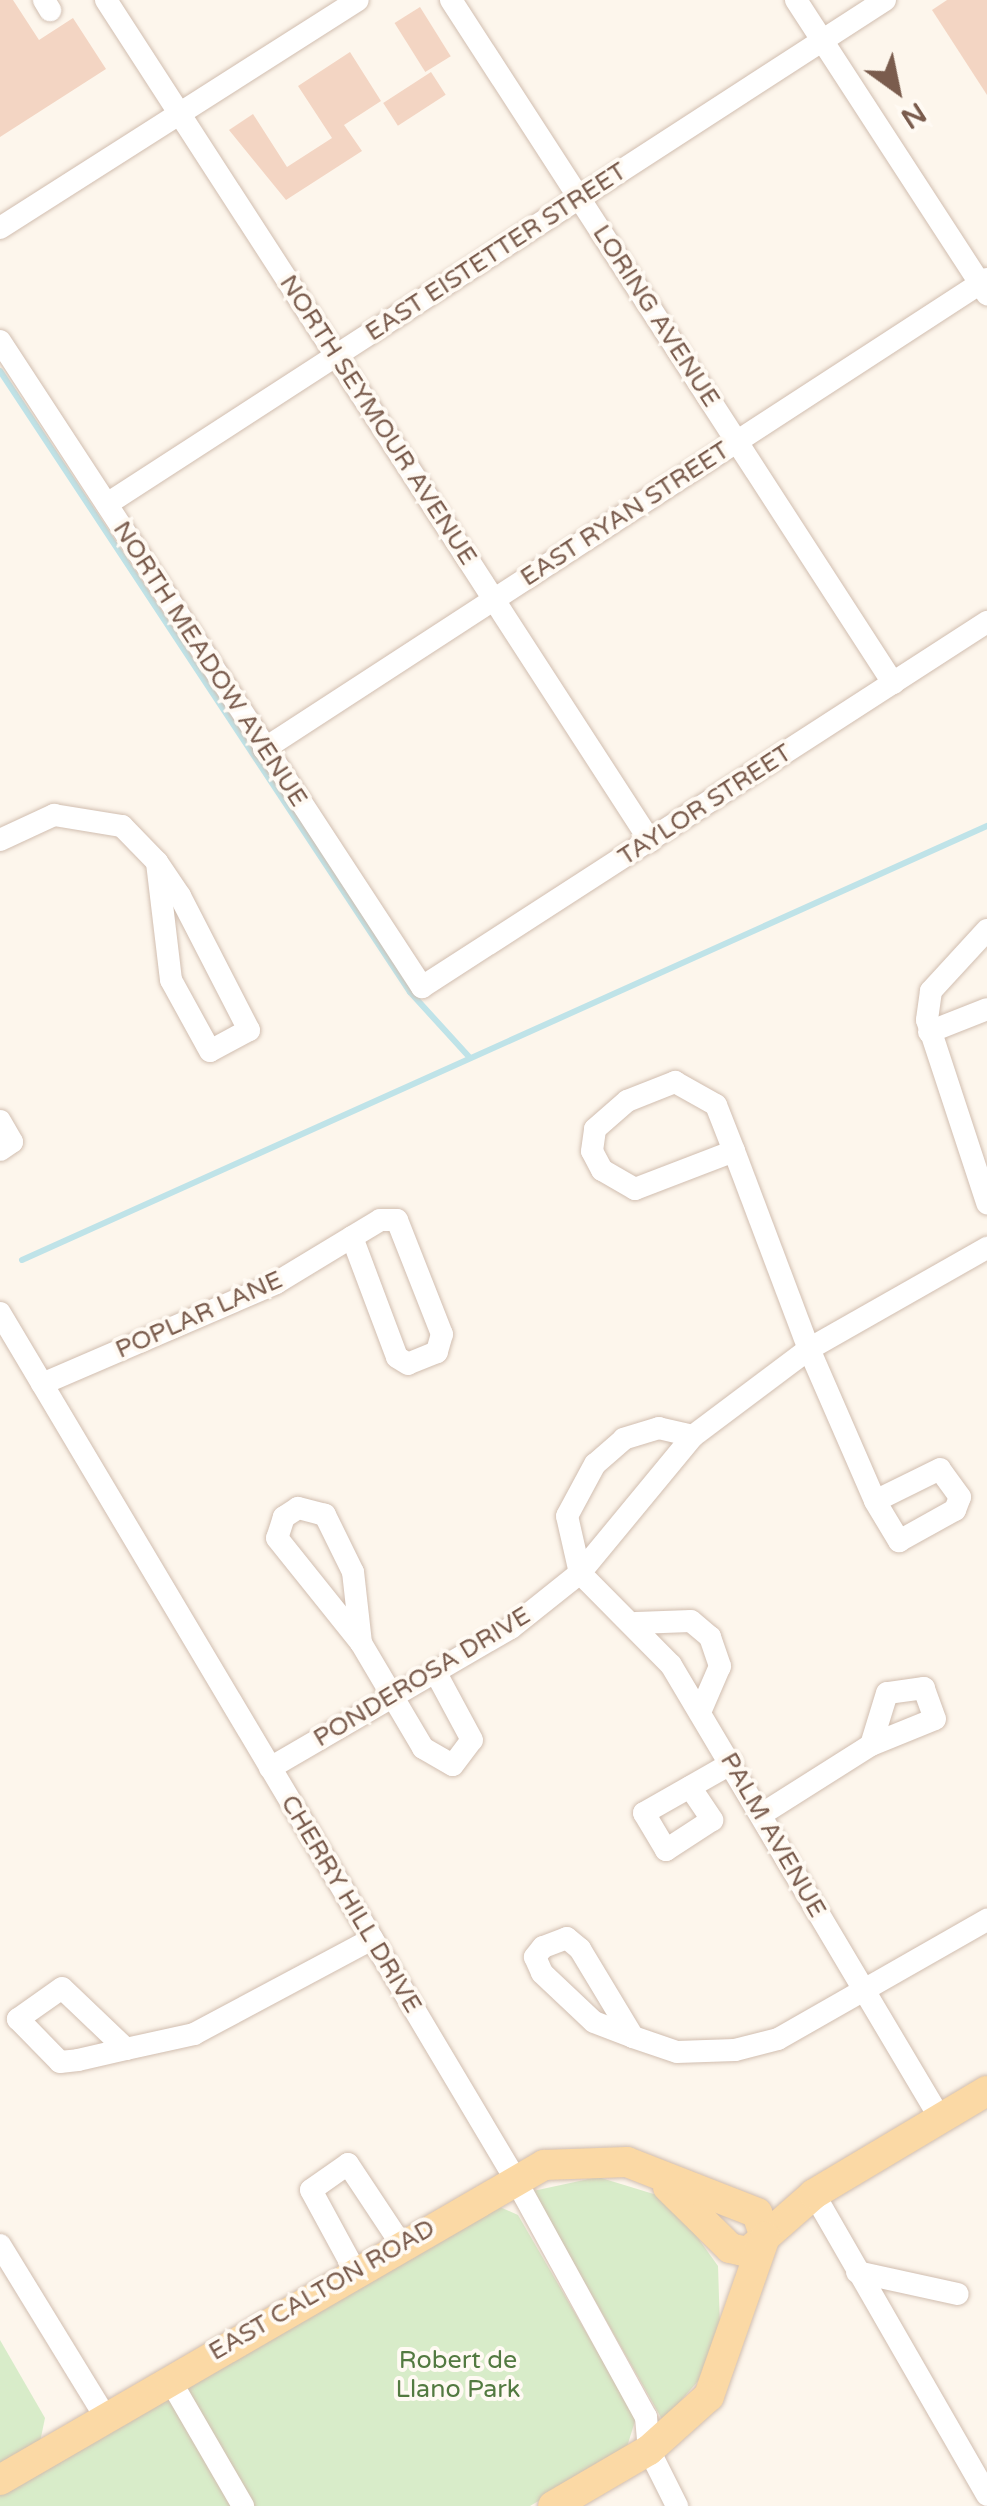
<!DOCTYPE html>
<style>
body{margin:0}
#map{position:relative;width:987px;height:2506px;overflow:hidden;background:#fdf6ec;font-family:"Varela Round",sans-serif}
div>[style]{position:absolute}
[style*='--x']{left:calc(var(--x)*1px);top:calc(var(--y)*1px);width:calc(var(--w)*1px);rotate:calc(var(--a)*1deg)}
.green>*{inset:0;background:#d8ecc9}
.stream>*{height:6px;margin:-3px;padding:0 3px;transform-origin:3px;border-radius:3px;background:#bfe3e8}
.building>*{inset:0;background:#f3d5c3;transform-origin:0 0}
.roads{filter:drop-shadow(0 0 2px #d1beb0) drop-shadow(0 0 2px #d1beb0)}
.minor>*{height:22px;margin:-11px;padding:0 11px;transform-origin:11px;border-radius:11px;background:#fff}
.major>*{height:30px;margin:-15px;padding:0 15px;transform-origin:15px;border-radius:15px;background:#fbd9a5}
span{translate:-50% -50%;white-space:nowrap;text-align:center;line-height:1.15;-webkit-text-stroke:8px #fffaf3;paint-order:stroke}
.street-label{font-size:25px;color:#7a5c4d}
.park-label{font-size:25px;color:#537a41}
.north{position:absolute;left:847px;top:40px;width:100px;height:100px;-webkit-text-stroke:8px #fffaf3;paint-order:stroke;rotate:147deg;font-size:28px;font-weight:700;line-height:40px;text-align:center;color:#7a5c4d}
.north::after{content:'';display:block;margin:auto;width:35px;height:45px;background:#7a5c4d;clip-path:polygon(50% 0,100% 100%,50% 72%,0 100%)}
</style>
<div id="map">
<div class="green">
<i style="clip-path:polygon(598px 2177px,670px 2199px,718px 2266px,720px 2330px,706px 2372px,663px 2421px,533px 2191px)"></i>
<i style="clip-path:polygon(493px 2204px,518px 2215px,636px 2418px,626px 2450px,530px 2506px,0 2506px,0 2493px)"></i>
<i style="clip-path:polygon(0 2340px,45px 2418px,40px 2442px,0 2465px)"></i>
</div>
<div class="stream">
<i style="--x:0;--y:371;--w:744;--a:56.57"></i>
<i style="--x:410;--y:992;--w:89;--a:47.7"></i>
<i style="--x:22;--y:1260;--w:1058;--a:-24.22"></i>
</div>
<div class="building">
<i style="clip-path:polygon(0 0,13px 0,39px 40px,73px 18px,106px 69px,0 137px)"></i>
<i style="clip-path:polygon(947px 0,987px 0,987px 95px,932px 10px)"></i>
<i style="left:420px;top:7px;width:58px;height:30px;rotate:58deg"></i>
<i style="clip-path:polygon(350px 52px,381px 101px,344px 125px,362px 151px,286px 200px,229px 130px,253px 114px,287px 167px,332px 138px,298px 86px)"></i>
<i style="left:431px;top:72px;width:27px;height:57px;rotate:57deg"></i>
</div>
<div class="roads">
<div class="minor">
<i style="--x:44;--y:0;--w:12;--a:59"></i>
<i style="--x:106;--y:0;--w:1002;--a:57.1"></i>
<i style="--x:451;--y:0;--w:814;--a:57.09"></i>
<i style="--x:796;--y:0;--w:351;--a:57"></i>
<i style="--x:0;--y:228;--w:424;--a:-32.5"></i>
<i style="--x:0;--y:341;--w:772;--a:56.85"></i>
<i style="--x:422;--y:987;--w:673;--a:-32.86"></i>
<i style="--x:107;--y:504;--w:927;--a:-32.94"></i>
<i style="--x:264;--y:749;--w:862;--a:-33.03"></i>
<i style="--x:0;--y:840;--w:60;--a:-24.8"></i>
<i style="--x:54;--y:815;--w:69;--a:9.2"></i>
<i style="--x:122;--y:826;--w:50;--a:45.8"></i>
<i style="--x:157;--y:862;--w:41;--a:55.9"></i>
<i style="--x:180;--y:896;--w:151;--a:62.8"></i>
<i style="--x:249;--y:1030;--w:44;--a:151.7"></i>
<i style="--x:210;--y:1051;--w:81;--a:-118.8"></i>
<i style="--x:171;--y:980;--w:119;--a:-96.8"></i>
<i style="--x:987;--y:930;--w:83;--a:132.6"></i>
<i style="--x:931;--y:991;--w:29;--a:98"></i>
<i style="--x:927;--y:1020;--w:193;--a:71.8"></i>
<i style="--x:929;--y:1032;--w:62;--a:-21.6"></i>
<i style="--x:0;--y:1121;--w:24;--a:60"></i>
<i style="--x:12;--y:1142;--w:14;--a:146"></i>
<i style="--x:734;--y:1151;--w:106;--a:159"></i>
<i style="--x:635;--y:1189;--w:38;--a:-150"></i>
<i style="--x:602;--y:1170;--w:21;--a:-118"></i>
<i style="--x:592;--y:1151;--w:22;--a:-82"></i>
<i style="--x:595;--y:1129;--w:43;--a:-41.2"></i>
<i style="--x:627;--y:1101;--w:52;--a:-21.6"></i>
<i style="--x:675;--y:1082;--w:47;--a:29.3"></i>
<i style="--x:716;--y:1105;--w:49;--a:68.6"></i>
<i style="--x:734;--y:1151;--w:212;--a:69.3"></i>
<i style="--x:809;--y:1349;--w:166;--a:66.5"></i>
<i style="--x:875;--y:1501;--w:47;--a:59"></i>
<i style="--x:899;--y:1541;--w:64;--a:-29"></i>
<i style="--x:955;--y:1510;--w:14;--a:-69"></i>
<i style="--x:960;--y:1497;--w:34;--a:-126"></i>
<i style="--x:940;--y:1469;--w:72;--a:153.8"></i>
<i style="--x:0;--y:1313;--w:1005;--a:59.25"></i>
<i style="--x:514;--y:2177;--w:274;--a:61.2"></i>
<i style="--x:646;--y:2417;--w:33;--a:85"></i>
<i style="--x:649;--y:2450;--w:63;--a:63.4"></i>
<i style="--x:42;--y:1384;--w:255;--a:-23.3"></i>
<i style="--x:276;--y:1283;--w:89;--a:-31.2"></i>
<i style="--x:352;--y:1237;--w:33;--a:-31"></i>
<i style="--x:380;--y:1220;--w:17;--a:0"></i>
<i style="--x:397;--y:1220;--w:123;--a:68.5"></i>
<i style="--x:442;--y:1334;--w:19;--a:106"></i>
<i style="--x:437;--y:1352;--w:31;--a:158"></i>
<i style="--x:408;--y:1364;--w:13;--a:-148"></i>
<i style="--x:397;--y:1357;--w:128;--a:-110.6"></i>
<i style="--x:693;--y:1436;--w:35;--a:-167"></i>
<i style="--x:659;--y:1428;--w:37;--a:163"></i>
<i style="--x:624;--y:1439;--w:38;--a:139"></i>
<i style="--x:595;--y:1464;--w:59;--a:118.3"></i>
<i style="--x:567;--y:1516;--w:58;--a:77.2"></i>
<i style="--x:580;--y:1573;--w:129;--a:45.3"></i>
<i style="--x:671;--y:1665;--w:527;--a:59.3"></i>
<i style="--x:636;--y:1623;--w:55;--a:-2.1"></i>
<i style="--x:691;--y:1621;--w:25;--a:40"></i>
<i style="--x:710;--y:1637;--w:31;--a:71"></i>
<i style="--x:720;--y:1666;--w:48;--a:113.4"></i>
<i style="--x:361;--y:1643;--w:71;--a:-96.4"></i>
<i style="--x:353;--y:1572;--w:64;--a:-116.2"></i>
<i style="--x:325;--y:1515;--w:28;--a:-165"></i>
<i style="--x:298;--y:1508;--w:17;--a:147"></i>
<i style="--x:284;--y:1517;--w:22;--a:108"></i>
<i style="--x:277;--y:1538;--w:134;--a:51.3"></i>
<i style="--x:361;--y:1643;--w:122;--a:59.4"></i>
<i style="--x:423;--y:1748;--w:34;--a:30"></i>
<i style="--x:453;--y:1765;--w:31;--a:-53"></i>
<i style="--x:472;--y:1740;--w:74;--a:-118.3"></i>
<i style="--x:270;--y:1768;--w:279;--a:-30.2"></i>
<i style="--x:511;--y:1628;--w:88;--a:-38.6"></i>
<i style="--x:580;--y:1573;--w:178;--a:-50.5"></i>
<i style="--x:693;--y:1436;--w:145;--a:-36.9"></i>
<i style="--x:809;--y:1349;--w:205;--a:-29.6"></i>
<i style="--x:690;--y:1787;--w:40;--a:56"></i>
<i style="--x:712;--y:1820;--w:55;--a:146.9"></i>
<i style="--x:666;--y:1850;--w:43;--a:-120.7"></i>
<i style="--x:644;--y:1813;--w:101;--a:-29.6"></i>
<i style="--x:762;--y:1814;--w:129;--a:-32.3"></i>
<i style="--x:871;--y:1745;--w:69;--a:-22.1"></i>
<i style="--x:935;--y:1719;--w:33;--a:-110"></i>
<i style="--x:924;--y:1688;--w:37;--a:172"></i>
<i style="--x:887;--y:1693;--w:54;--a:107.1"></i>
<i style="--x:633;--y:2037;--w:103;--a:-121.1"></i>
<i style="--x:580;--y:1949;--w:17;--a:-140"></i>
<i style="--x:567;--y:1938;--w:26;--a:159"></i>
<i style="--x:543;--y:1947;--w:13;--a:129"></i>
<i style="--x:535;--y:1957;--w:17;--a:66"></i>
<i style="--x:542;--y:1973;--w:71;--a:43.3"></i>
<i style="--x:594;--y:2022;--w:42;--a:21"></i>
<i style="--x:633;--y:2037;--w:46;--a:18.8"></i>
<i style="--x:677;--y:2052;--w:58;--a:-2"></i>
<i style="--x:735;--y:2050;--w:44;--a:-14.3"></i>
<i style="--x:778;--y:2039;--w:241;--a:-29.7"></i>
<i style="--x:126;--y:2049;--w:88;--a:-136.4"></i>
<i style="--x:62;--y:1988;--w:54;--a:144.8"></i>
<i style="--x:18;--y:2019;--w:60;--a:45.7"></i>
<i style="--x:60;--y:2062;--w:18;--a:-6"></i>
<i style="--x:78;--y:2060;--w:49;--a:-12.9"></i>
<i style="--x:126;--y:2049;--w:70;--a:-12.4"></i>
<i style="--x:194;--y:2034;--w:202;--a:-28.1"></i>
<i style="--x:814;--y:2194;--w:347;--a:60.1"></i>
<i style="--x:0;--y:2245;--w:203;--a:58.5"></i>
<i style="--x:355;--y:2271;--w:92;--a:-118.5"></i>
<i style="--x:311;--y:2190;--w:45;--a:-35.1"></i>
<i style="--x:348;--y:2164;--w:96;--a:56.5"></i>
<i style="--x:857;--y:2272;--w:103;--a:12.3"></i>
<i style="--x:170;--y:2380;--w:146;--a:59.9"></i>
</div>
<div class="major">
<i style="--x:668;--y:2187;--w:87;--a:44.5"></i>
<i style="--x:730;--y:2248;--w:18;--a:13"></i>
<i style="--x:748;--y:2252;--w:88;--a:-41.3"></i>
<i style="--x:814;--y:2194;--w:201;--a:-30.8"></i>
<i style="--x:0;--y:2480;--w:629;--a:-30.07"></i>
<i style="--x:544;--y:2165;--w:83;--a:-2.1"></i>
<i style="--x:627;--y:2162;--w:140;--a:21.4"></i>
<i style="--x:757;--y:2213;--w:25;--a:72"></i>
<i style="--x:765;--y:2237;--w:169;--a:109.4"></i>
<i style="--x:709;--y:2396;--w:81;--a:138"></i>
<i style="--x:649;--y:2450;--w:111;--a:149.7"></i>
</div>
</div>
<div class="street-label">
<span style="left:496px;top:252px;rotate:-33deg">EAST EISTETTER STREET</span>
<span style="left:656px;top:316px;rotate:57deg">LORING AVENUE</span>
<span style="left:378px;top:420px;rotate:57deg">NORTH SEYMOUR AVENUE</span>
<span style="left:625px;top:514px;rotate:-33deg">EAST RYAN STREET</span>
<span style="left:210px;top:664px;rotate:57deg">NORTH MEADOW AVENUE</span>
<span style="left:705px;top:805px;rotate:-33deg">TAYLOR STREET</span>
<span style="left:199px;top:1315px;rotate:-24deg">POPLAR LANE</span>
<span style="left:422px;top:1677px;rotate:-31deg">PONDEROSA DRIVE</span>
<span style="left:773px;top:1835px;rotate:60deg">PALM AVENUE</span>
<span style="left:351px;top:1904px;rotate:59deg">CHERRY HILL DRIVE</span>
<span style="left:322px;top:2290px;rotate:-30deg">EAST CALTON ROAD</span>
</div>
<div class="park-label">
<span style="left:458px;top:2375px">Robert de<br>Llano Park</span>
</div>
<div class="north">N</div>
</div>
